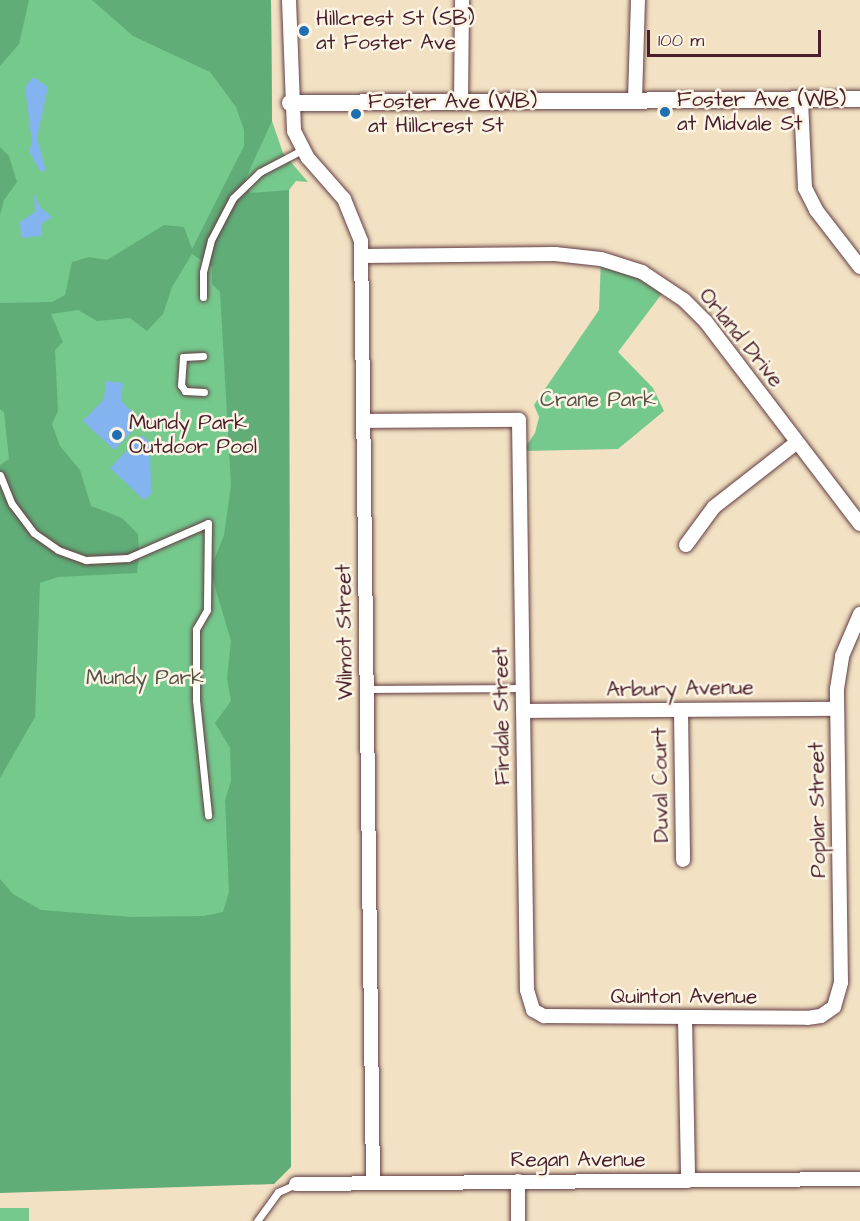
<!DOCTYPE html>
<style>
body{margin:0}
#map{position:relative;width:860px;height:1221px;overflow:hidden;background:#f2e1c2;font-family:"Architects Daughter",sans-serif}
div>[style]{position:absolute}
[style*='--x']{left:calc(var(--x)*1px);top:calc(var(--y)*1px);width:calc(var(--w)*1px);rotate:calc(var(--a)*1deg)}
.green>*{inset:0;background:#75c98d;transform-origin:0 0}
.forest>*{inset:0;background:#60ad78}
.water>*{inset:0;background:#83b4ef}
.roads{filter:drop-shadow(0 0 2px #633c42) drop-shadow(0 0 2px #633c42)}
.service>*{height:7px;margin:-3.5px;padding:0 3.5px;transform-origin:3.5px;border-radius:3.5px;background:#fff}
.minor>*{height:14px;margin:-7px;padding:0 7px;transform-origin:7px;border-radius:7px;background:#fff}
.tertiary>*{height:16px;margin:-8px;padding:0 8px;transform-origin:8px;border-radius:8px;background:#fff}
.dots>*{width:16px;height:16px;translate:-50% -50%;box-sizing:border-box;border:3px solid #fcf5e5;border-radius:50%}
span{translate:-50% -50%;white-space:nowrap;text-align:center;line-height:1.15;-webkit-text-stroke:5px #fcf5e5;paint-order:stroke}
.poi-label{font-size:21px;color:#4a1f2b}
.left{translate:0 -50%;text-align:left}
.street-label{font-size:21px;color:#4a1f2b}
.park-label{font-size:21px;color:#575248}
.scale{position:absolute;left:647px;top:30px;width:174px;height:27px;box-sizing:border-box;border:3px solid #4a1f2b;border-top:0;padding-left:8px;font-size:18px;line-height:21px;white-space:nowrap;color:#4a1f2b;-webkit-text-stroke:4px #fcf5e5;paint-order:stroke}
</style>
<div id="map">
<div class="green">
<i style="clip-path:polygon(0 0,271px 0,272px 121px,283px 153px,308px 182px,296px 181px,289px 190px,274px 1184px,0 1185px)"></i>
<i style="clip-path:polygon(601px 259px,667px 287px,618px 352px,653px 388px,664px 411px,618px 449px,523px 451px,535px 433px,539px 417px,534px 405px,599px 310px)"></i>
<i style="left:0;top:1208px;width:29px;height:13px"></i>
</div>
<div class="forest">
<i style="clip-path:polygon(0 0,29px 0,19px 44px,0 66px)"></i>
<i style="clip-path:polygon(92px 0,271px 0,272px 121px,245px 180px,250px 193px,289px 190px,291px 1167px,274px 1184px,0 1193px,0 879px,13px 894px,41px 910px,131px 917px,204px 916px,223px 912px,229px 892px,225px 800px,231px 781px,230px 748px,215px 723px,231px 701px,227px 678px,231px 641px,210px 570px,224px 535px,231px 486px,220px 292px,212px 284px,212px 267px,192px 254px,172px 287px,163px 314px,147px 331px,130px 318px,97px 321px,78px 310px,51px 314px,63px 342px,55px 350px,58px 411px,52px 424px,60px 446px,80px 470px,91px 506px,122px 518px,138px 534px,139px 557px,137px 573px,58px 577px,40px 583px,35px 717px,0 778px,0 465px,9px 459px,4px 412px,0 409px,0 303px,52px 302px,65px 295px,72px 262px,89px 257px,107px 260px,164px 225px,184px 227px,192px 249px,244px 146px,244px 130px,236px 107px,210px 72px,133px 36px)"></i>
<i style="clip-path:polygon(0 147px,9px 156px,17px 182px,4px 200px,0 215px)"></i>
</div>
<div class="water">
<i style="clip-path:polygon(33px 77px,48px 87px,37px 138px,46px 171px,40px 171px,29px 151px,32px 143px,25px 87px)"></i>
<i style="clip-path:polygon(34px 194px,40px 207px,52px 217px,41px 224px,42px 236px,21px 238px,20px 222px,35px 212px)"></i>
<i style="clip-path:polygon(106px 381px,123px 383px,121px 401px,142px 421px,114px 450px,83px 421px,104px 399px)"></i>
<i style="clip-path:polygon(142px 435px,150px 443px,151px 494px,144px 500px,110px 468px)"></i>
</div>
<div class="roads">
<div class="service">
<i style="--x:203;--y:297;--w:25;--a:-90"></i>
<i style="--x:203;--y:272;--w:33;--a:-76"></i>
<i style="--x:211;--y:240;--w:47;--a:-62.4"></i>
<i style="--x:233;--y:198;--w:37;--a:-44"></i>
<i style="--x:260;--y:172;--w:47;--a:-27.6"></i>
<i style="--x:203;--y:356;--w:20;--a:177"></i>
<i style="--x:183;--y:357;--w:28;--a:94"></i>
<i style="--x:181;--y:385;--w:7;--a:56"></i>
<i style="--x:185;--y:391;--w:19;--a:3"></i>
<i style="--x:0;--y:475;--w:31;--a:68"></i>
<i style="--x:12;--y:504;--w:36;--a:53"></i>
<i style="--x:34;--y:533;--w:29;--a:35"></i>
<i style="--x:58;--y:550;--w:30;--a:20"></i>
<i style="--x:86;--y:560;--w:42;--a:-2.7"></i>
<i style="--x:128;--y:558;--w:87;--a:-23.6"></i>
<i style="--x:208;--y:523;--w:87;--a:90.7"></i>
<i style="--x:207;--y:610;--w:22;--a:120"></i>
<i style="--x:196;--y:629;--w:71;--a:90"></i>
<i style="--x:196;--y:700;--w:116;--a:84"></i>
<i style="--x:367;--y:689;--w:156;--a:-0.4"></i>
<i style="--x:257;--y:1221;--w:36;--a:-54"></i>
<i style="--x:278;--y:1192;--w:20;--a:-24"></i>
</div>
<div class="minor">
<i style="--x:289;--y:0;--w:131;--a:87.8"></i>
<i style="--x:294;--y:131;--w:30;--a:63"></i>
<i style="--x:308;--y:158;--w:55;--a:48.7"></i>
<i style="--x:344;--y:199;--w:45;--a:68"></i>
<i style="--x:361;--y:241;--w:941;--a:89.27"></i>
<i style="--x:635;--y:100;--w:100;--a:-88.3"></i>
<i style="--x:801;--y:100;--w:88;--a:87.4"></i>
<i style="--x:805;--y:188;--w:25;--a:63"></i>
<i style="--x:816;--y:210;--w:72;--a:52.3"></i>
<i style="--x:461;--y:101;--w:101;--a:-89.4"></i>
<i style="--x:361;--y:256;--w:194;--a:-0.6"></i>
<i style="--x:555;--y:254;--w:46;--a:6.2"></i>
<i style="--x:601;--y:259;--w:43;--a:17.6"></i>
<i style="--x:642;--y:272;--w:50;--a:33.7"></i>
<i style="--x:684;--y:300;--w:31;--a:45"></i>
<i style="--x:706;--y:322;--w:254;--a:52.7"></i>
<i style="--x:363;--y:421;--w:156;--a:-0.4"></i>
<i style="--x:519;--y:420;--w:570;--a:89.2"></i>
<i style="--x:527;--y:990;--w:21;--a:73"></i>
<i style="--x:533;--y:1010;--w:13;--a:29"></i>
<i style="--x:544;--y:1016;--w:263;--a:0.4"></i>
<i style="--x:807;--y:1018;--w:14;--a:-8"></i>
<i style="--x:821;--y:1016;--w:16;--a:-35"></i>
<i style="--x:834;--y:1007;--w:26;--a:-74"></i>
<i style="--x:841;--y:982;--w:293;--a:-90.8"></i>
<i style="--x:837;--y:689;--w:33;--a:-81"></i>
<i style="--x:842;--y:656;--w:46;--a:-66.8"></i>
<i style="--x:686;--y:545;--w:47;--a:-53.6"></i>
<i style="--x:714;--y:507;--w:104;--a:-38"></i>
<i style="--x:523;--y:711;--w:314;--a:-0.4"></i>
<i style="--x:681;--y:711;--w:149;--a:89.2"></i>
<i style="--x:685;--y:1018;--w:163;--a:88.9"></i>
<i style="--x:518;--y:1181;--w:40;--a:90"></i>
<i style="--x:296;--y:1184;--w:564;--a:-0.51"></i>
</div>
<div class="tertiary">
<i style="--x:290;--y:103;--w:570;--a:-0.4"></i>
</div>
</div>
<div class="dots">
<i style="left:304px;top:31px;background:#1f6fb2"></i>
<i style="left:665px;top:112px;background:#1f6fb2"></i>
<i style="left:356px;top:114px;background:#1f6fb2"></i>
<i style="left:117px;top:435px;background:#1f6fb2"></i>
</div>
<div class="poi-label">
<span class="left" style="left:316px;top:31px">Hillcrest St (SB)<br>at Foster Ave</span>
<span class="left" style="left:677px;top:112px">Foster Ave (WB)<br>at Midvale St</span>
<span class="left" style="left:368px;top:114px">Foster Ave (WB)<br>at Hillcrest St</span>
<span class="left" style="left:129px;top:435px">Mundy Park<br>Outdoor Pool</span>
</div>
<div class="street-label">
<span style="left:741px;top:338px;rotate:51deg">Orland Drive</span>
<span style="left:345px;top:632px;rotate:-91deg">Wilmot Street</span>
<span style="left:680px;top:689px;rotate:-1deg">Arbury Avenue</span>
<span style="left:502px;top:716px;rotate:-91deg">Firdale Street</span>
<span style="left:661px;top:785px;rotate:-91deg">Duval Court</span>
<span style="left:818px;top:810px;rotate:-91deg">Poplar Street</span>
<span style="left:684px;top:997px">Quinton Avenue</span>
<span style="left:578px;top:1160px">Regan Avenue</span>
</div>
<div class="park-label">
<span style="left:598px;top:400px">Crane Park</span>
<span style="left:145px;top:678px">Mundy Park</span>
</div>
<div class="scale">100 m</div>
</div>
